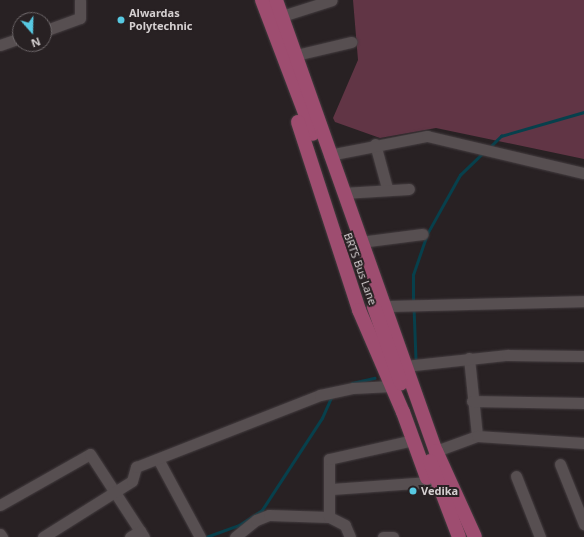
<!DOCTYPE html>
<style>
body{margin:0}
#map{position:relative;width:584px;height:537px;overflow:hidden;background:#282123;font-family:"Noto Sans",sans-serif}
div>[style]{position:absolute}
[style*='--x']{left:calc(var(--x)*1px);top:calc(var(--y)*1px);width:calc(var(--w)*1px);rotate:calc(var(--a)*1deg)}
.green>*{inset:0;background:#613545}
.stream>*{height:2.5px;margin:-1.25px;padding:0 1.25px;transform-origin:1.25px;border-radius:1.25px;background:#07404c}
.roads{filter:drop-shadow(0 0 1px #443d40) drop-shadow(0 0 1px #443d40)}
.minor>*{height:11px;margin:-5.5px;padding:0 5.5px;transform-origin:5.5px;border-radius:5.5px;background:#574f51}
.major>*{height:14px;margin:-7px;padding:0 7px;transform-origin:7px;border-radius:7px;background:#9e4d70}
.dots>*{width:11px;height:11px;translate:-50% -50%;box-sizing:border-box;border:2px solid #282123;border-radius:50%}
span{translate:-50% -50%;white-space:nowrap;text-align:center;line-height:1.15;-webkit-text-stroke:4px #282123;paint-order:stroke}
.poi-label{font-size:11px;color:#d5d0d1;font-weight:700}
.left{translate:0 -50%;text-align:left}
.street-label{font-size:11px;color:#d5d0d1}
.north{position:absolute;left:12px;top:12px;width:40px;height:40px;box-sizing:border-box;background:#282123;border:1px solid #6d6769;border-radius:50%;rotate:160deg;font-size:11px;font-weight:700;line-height:16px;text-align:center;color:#d5d0d1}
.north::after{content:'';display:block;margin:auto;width:14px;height:18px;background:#57c9e2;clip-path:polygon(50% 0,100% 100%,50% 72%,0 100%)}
</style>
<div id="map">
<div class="green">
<i style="clip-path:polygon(353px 0,584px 0,584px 159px,436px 128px,380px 138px,335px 122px,333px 118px,358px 60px)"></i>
</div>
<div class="stream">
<i style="--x:490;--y:147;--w:16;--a:-45"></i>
<i style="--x:501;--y:136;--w:86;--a:-16.1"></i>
<i style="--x:413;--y:302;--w:27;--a:-90"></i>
<i style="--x:413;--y:275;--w:43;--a:-71.1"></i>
<i style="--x:427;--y:234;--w:68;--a:-60.8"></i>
<i style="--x:460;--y:175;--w:32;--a:-44"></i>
<i style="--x:414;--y:307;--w:52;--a:87.8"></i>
<i style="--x:352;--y:383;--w:23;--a:-13"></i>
<i style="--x:206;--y:537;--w:35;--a:-20"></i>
<i style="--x:239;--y:525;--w:27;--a:-33"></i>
<i style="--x:262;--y:510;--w:110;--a:-56.9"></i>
<i style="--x:322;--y:418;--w:24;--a:-66"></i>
</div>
<div class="roads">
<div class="minor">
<i style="--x:282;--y:16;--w:52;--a:-17.7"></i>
<i style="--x:44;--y:31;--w:38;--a:-20"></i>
<i style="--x:80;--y:18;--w:18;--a:-90"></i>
<i style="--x:0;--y:45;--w:21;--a:-19"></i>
<i style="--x:296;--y:55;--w:57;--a:-13.3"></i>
<i style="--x:375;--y:144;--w:46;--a:74.7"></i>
<i style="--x:329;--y:155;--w:100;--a:-11"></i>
<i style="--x:427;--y:136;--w:161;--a:13.3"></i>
<i style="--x:343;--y:193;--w:66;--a:-3.5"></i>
<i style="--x:360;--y:242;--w:63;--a:-7.4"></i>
<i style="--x:383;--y:306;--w:201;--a:-1.4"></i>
<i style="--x:469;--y:358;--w:78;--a:84.1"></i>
<i style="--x:405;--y:366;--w:103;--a:-6.2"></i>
<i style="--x:507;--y:355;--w:77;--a:0.7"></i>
<i style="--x:472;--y:401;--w:112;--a:1"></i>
<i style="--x:436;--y:451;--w:44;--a:-20.1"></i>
<i style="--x:477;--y:436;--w:107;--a:3.7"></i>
<i style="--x:158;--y:459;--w:89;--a:61.7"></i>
<i style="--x:560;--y:464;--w:65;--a:68.2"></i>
<i style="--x:516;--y:476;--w:66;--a:68.5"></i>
<i style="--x:332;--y:489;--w:97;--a:-4.1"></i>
<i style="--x:0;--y:505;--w:103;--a:-29.5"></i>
<i style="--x:90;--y:454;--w:99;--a:57"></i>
<i style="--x:0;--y:534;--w:4;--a:56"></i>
<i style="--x:43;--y:537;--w:105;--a:-32.2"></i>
<i style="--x:132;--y:481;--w:15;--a:-74"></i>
<i style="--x:136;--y:467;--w:198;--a:-21.4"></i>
<i style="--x:320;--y:395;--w:34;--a:-12"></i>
<i style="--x:353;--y:388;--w:39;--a:-3"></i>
<i style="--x:130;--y:537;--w:12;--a:-31"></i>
<i style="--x:235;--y:537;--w:27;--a:-39"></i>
<i style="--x:256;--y:520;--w:14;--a:-21"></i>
<i style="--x:269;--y:515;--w:60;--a:1.9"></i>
<i style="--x:350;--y:537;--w:13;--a:-113"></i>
<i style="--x:345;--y:525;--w:18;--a:-153"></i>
<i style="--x:329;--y:517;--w:58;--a:-90"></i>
<i style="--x:329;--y:459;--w:86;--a:-12.7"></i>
<i style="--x:383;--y:537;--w:10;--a:0"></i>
</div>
<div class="major">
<i style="--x:262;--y:0;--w:143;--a:69.2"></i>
<i style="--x:276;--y:0;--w:479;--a:70.5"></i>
<i style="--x:436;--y:451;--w:94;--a:65.6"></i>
<i style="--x:298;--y:122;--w:198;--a:72"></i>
<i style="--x:359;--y:310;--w:111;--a:66.7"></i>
<i style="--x:403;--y:412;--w:70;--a:70"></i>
<i style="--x:374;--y:307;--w:81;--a:70.4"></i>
<i style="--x:430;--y:461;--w:81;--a:69.1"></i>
</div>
</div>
<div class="dots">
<i style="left:121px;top:20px;background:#57c9e2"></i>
<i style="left:413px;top:491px;background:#57c9e2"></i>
</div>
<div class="poi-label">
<span class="left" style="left:129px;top:20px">Alwardas<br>Polytechnic</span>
<span class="left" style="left:421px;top:491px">Vedika</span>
</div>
<div class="street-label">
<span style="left:360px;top:269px;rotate:70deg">BRTS Bus Lane</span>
</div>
<div class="north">N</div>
</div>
